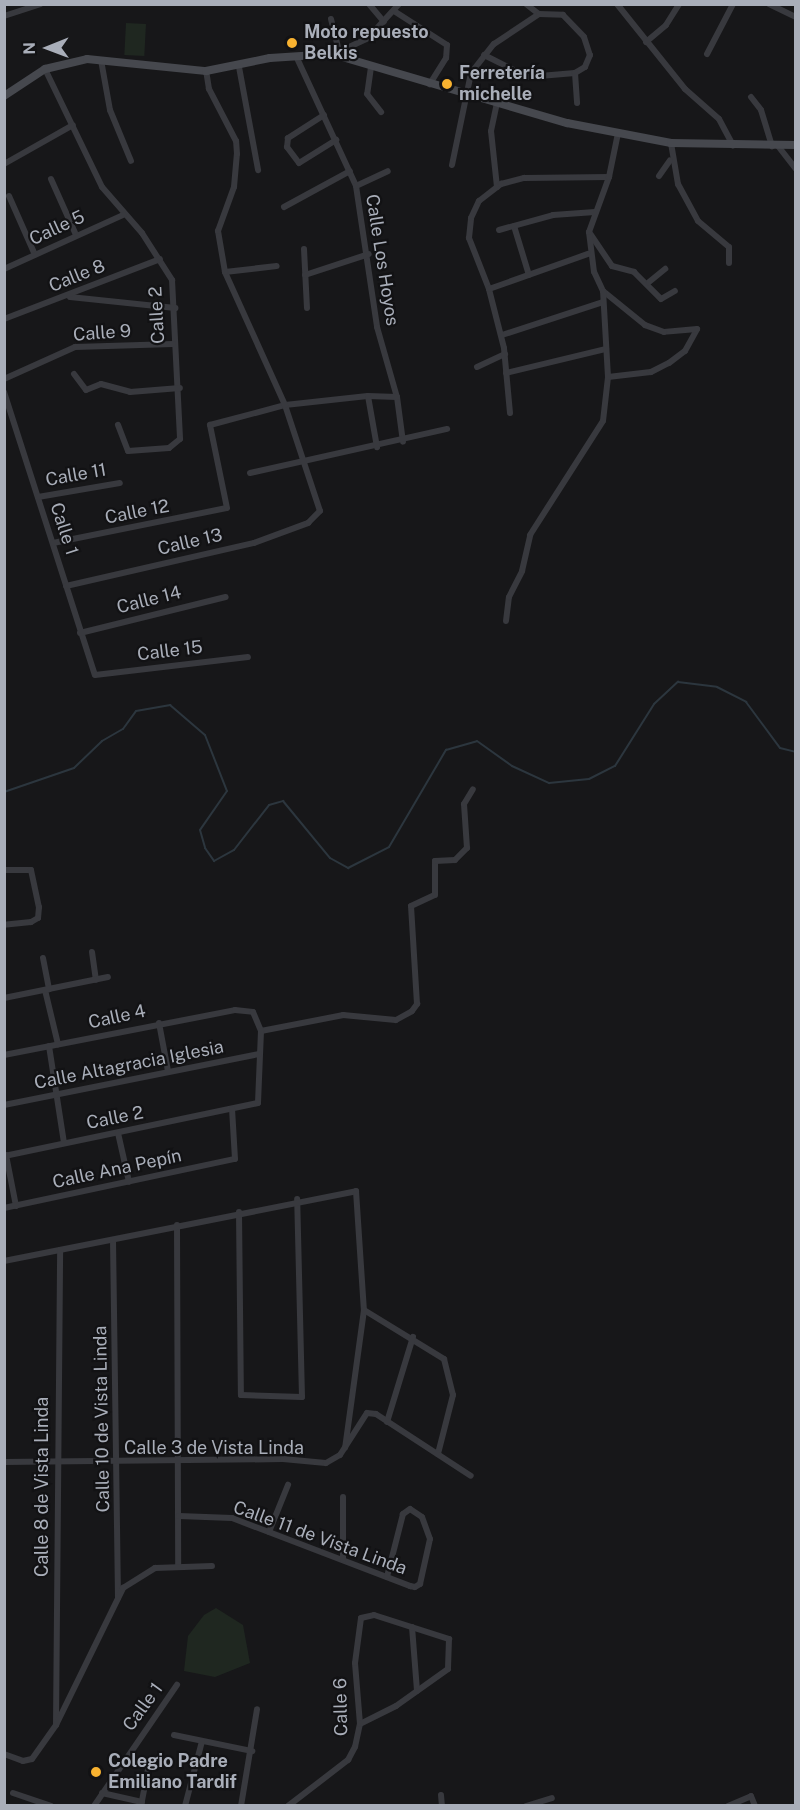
<!DOCTYPE html>
<meta charset="utf-8">
<style>
body{margin:0}
#map{position:relative;width:800px;height:1810px;overflow:hidden;background:#171719;font-family:"Public Sans",sans-serif}
div>[style]{position:absolute}
[style*='--x']{left:calc(var(--x)*1px);top:calc(var(--y)*1px);width:calc(var(--w)*1px);rotate:calc(var(--a)*1deg)}
.green>*{inset:0;background:#1f2720;transform-origin:0 0}
.stream>*{height:2px;margin:-1px;padding:0 1px;transform-origin:1px;border-radius:1px;background:#2c363e}
.street>*{height:6px;margin:-3px;padding:0 3px;transform-origin:3px;border-radius:3px;background:#38393e}
.secondary>*{height:8px;margin:-4px;padding:0 4px;transform-origin:4px;border-radius:4px;background:#46484e}
.dots>*{width:16px;height:16px;translate:-50% -50%;box-sizing:border-box;border:3px solid #121214;border-radius:50%}
span{translate:-50% -50%;white-space:nowrap;text-align:center;line-height:1.15;-webkit-text-stroke:4.5px #121214;paint-order:stroke}
.poi-label{font-size:18px;color:#a9aeb9;font-weight:700}
.left{translate:0 -50%;text-align:left}
.street-label{font-size:18px;color:#a9aeb9}
.frame{position:absolute;inset:0;border:6px solid #a9aeb9;pointer-events:none}
.north{position:absolute;left:18px;top:18px;width:60px;height:60px;-webkit-text-stroke:4px #121214;paint-order:stroke;rotate:269deg;font-size:16px;font-weight:700;line-height:24px;text-align:center;color:#a9aeb9}
.north::after{content:'';display:block;margin:auto;width:21px;height:27px;background:#a9aeb9;clip-path:polygon(50% 0,100% 100%,50% 72%,0 100%)}
</style>
<div id="map">
<div class="green">
<i style="left:126px;top:23px;width:20px;height:32px;rotate:3deg"></i>
<i style="clip-path:polygon(216px 1608px,243px 1625px,250px 1663px,215px 1677px,184px 1671px,188px 1636px,204px 1615px)"></i>
</div>
<div class="stream">
<i style="--x:4;--y:792;--w:74;--a:-18.9"></i>
<i style="--x:74;--y:768;--w:39;--a:-44"></i>
<i style="--x:102;--y:741;--w:24;--a:-30"></i>
<i style="--x:123;--y:729;--w:22;--a:-54"></i>
<i style="--x:136;--y:711;--w:35;--a:-10"></i>
<i style="--x:170;--y:705;--w:46;--a:40.6"></i>
<i style="--x:205;--y:735;--w:60;--a:68.6"></i>
<i style="--x:227;--y:791;--w:47;--a:124.7"></i>
<i style="--x:200;--y:830;--w:19;--a:74"></i>
<i style="--x:205;--y:848;--w:16;--a:55"></i>
<i style="--x:214;--y:861;--w:23;--a:-29"></i>
<i style="--x:234;--y:850;--w:57;--a:-52.1"></i>
<i style="--x:269;--y:805;--w:15;--a:-16"></i>
<i style="--x:283;--y:801;--w:74;--a:50.5"></i>
<i style="--x:330;--y:858;--w:21;--a:29"></i>
<i style="--x:348;--y:868;--w:46;--a:-27.1"></i>
<i style="--x:389;--y:847;--w:113;--a:-59.6"></i>
<i style="--x:446;--y:750;--w:32;--a:-16"></i>
<i style="--x:477;--y:741;--w:43;--a:35.5"></i>
<i style="--x:512;--y:766;--w:41;--a:24.7"></i>
<i style="--x:549;--y:783;--w:40;--a:-5.7"></i>
<i style="--x:589;--y:779;--w:29;--a:-27"></i>
<i style="--x:615;--y:766;--w:73;--a:-57.8"></i>
<i style="--x:654;--y:704;--w:33;--a:-43"></i>
<i style="--x:678;--y:682;--w:39;--a:7"></i>
<i style="--x:717;--y:687;--w:33;--a:27"></i>
<i style="--x:746;--y:702;--w:57;--a:53.5"></i>
<i style="--x:780;--y:748;--w:16;--a:14"></i>
</div>
<div class="street">
<i style="--x:369;--y:4;--w:23;--a:50"></i>
<i style="--x:526;--y:4;--w:16;--a:38"></i>
<i style="--x:617;--y:4;--w:109;--a:51.3"></i>
<i style="--x:685;--y:89;--w:45;--a:41.4"></i>
<i style="--x:719;--y:119;--w:30;--a:62"></i>
<i style="--x:769;--y:4;--w:30;--a:26"></i>
<i style="--x:394;--y:11;--w:63;--a:32.7"></i>
<i style="--x:447;--y:45;--w:13;--a:94"></i>
<i style="--x:446;--y:58;--w:31;--a:122"></i>
<i style="--x:4;--y:16;--w:38;--a:-18"></i>
<i style="--x:331;--y:19;--w:34;--a:76"></i>
<i style="--x:646;--y:42;--w:26;--a:-40"></i>
<i style="--x:666;--y:25;--w:25;--a:-58"></i>
<i style="--x:334;--y:54;--w:38;--a:-25"></i>
<i style="--x:368;--y:38;--w:46;--a:-47.6"></i>
<i style="--x:707;--y:54;--w:56;--a:-62.5"></i>
<i style="--x:484;--y:55;--w:49;--a:26.6"></i>
<i style="--x:528;--y:77;--w:47;--a:-4.9"></i>
<i style="--x:296;--y:56;--w:143;--a:65.2"></i>
<i style="--x:356;--y:186;--w:143;--a:81.5"></i>
<i style="--x:377;--y:327;--w:73;--a:74.1"></i>
<i style="--x:397;--y:397;--w:45;--a:82.4"></i>
<i style="--x:101;--y:60;--w:51;--a:79.8"></i>
<i style="--x:110;--y:110;--w:55;--a:67.6"></i>
<i style="--x:239;--y:67;--w:105;--a:79.5"></i>
<i style="--x:371;--y:67;--w:27;--a:98"></i>
<i style="--x:367;--y:94;--w:23;--a:52"></i>
<i style="--x:45;--y:69;--w:131;--a:64.2"></i>
<i style="--x:102;--y:187;--w:61;--a:49"></i>
<i style="--x:142;--y:233;--w:56;--a:57.4"></i>
<i style="--x:172;--y:280;--w:159;--a:87.1"></i>
<i style="--x:180;--y:439;--w:14;--a:141"></i>
<i style="--x:169;--y:448;--w:41;--a:175.8"></i>
<i style="--x:128;--y:451;--w:28;--a:-111"></i>
<i style="--x:751;--y:97;--w:16;--a:52"></i>
<i style="--x:761;--y:110;--w:38;--a:73"></i>
<i style="--x:324;--y:115;--w:43;--a:147.4"></i>
<i style="--x:288;--y:138;--w:9;--a:96"></i>
<i style="--x:287;--y:147;--w:20;--a:53"></i>
<i style="--x:299;--y:163;--w:44;--a:-31.9"></i>
<i style="--x:671;--y:143;--w:42;--a:80.3"></i>
<i style="--x:678;--y:184;--w:42;--a:61.6"></i>
<i style="--x:698;--y:221;--w:40;--a:40"></i>
<i style="--x:729;--y:247;--w:16;--a:90"></i>
<i style="--x:778;--y:146;--w:29;--a:52"></i>
<i style="--x:4;--y:164;--w:79;--a:-29.5"></i>
<i style="--x:452;--y:165;--w:94;--a:-78.3"></i>
<i style="--x:471;--y:73;--w:37;--a:-52"></i>
<i style="--x:494;--y:44;--w:54;--a:-33.7"></i>
<i style="--x:539;--y:14;--w:24;--a:2"></i>
<i style="--x:563;--y:15;--w:30;--a:46"></i>
<i style="--x:584;--y:37;--w:19;--a:72"></i>
<i style="--x:590;--y:55;--w:13;--a:113"></i>
<i style="--x:585;--y:67;--w:12;--a:149"></i>
<i style="--x:575;--y:73;--w:30;--a:86"></i>
<i style="--x:659;--y:176;--w:19;--a:-55"></i>
<i style="--x:51;--y:179;--w:61;--a:65.9"></i>
<i style="--x:356;--y:186;--w:35;--a:-25"></i>
<i style="--x:497;--y:187;--w:56;--a:-96.1"></i>
<i style="--x:491;--y:131;--w:29;--a:-78"></i>
<i style="--x:9;--y:196;--w:64;--a:66.2"></i>
<i style="--x:284;--y:207;--w:75;--a:-28.6"></i>
<i style="--x:514;--y:226;--w:51;--a:73"></i>
<i style="--x:499;--y:230;--w:56;--a:-15.5"></i>
<i style="--x:553;--y:215;--w:42;--a:-4.1"></i>
<i style="--x:589;--y:232;--w:41;--a:55.9"></i>
<i style="--x:612;--y:266;--w:23;--a:15"></i>
<i style="--x:634;--y:272;--w:38;--a:45"></i>
<i style="--x:661;--y:299;--w:16;--a:-30"></i>
<i style="--x:304;--y:249;--w:59;--a:87.1"></i>
<i style="--x:4;--y:269;--w:131;--a:-24.4"></i>
<i style="--x:225;--y:272;--w:52;--a:-6.6"></i>
<i style="--x:305;--y:275;--w:67;--a:-18.2"></i>
<i style="--x:649;--y:282;--w:21;--a:-39"></i>
<i style="--x:489;--y:289;--w:55;--a:-111.4"></i>
<i style="--x:469;--y:238;--w:20;--a:-84"></i>
<i style="--x:471;--y:218;--w:19;--a:-65"></i>
<i style="--x:479;--y:201;--w:28;--a:-38"></i>
<i style="--x:501;--y:184;--w:24;--a:-15"></i>
<i style="--x:524;--y:178;--w:85;--a:-0.7"></i>
<i style="--x:70;--y:297;--w:106;--a:6"></i>
<i style="--x:4;--y:319;--w:167;--a:-21"></i>
<i style="--x:502;--y:335;--w:106;--a:-18.1"></i>
<i style="--x:477;--y:367;--w:31;--a:-25"></i>
<i style="--x:506;--y:373;--w:103;--a:-13.5"></i>
<i style="--x:74;--y:374;--w:20;--a:53"></i>
<i style="--x:86;--y:390;--w:16;--a:-22"></i>
<i style="--x:101;--y:384;--w:30;--a:15"></i>
<i style="--x:130;--y:392;--w:50;--a:-4.6"></i>
<i style="--x:608;--y:377;--w:43;--a:-6.6"></i>
<i style="--x:651;--y:372;--w:20;--a:-27"></i>
<i style="--x:669;--y:363;--w:20;--a:-37"></i>
<i style="--x:685;--y:351;--w:25;--a:-61"></i>
<i style="--x:697;--y:329;--w:33;--a:175"></i>
<i style="--x:664;--y:332;--w:20;--a:-160"></i>
<i style="--x:645;--y:325;--w:54;--a:-141"></i>
<i style="--x:603;--y:291;--w:21;--a:-115"></i>
<i style="--x:594;--y:272;--w:40;--a:-97.1"></i>
<i style="--x:589;--y:232;--w:59;--a:-70"></i>
<i style="--x:609;--y:177;--w:45;--a:-78.4"></i>
<i style="--x:4;--y:379;--w:78;--a:-24.3"></i>
<i style="--x:75;--y:347;--w:98;--a:-1.8"></i>
<i style="--x:4;--y:392;--w:297;--a:72.2"></i>
<i style="--x:95;--y:675;--w:154;--a:-6.7"></i>
<i style="--x:368;--y:396;--w:29;--a:2"></i>
<i style="--x:510;--y:413;--w:65;--a:-95.3"></i>
<i style="--x:504;--y:348;--w:61;--a:-104.3"></i>
<i style="--x:489;--y:289;--w:105;--a:-19.5"></i>
<i style="--x:250;--y:473;--w:202;--a:-12.6"></i>
<i style="--x:38;--y:497;--w:83;--a:-9.7"></i>
<i style="--x:53;--y:543;--w:177;--a:-11.4"></i>
<i style="--x:227;--y:508;--w:85;--a:-101.6"></i>
<i style="--x:210;--y:425;--w:78;--a:-14.9"></i>
<i style="--x:285;--y:405;--w:83;--a:-6.2"></i>
<i style="--x:368;--y:396;--w:52;--a:80"></i>
<i style="--x:66;--y:586;--w:193;--a:-12.9"></i>
<i style="--x:254;--y:543;--w:58;--a:-20.3"></i>
<i style="--x:308;--y:523;--w:17;--a:-45"></i>
<i style="--x:320;--y:511;--w:112;--a:-108.3"></i>
<i style="--x:285;--y:405;--w:146;--a:-114.3"></i>
<i style="--x:225;--y:272;--w:42;--a:-99.7"></i>
<i style="--x:218;--y:231;--w:47;--a:-70"></i>
<i style="--x:234;--y:187;--w:33;--a:-85"></i>
<i style="--x:237;--y:154;--w:13;--a:-94"></i>
<i style="--x:236;--y:141;--w:59;--a:-117.4"></i>
<i style="--x:209;--y:89;--w:18;--a:-99"></i>
<i style="--x:506;--y:621;--w:24;--a:-83"></i>
<i style="--x:509;--y:597;--w:29;--a:-63"></i>
<i style="--x:522;--y:571;--w:37;--a:-77"></i>
<i style="--x:530;--y:535;--w:135;--a:-57.4"></i>
<i style="--x:603;--y:421;--w:44;--a:-83.5"></i>
<i style="--x:608;--y:377;--w:86;--a:-93.3"></i>
<i style="--x:80;--y:633;--w:150;--a:-13.9"></i>
<i style="--x:4;--y:870;--w:27;--a:0"></i>
<i style="--x:31;--y:870;--w:38;--a:78"></i>
<i style="--x:39;--y:907;--w:11;--a:95"></i>
<i style="--x:38;--y:918;--w:8;--a:150"></i>
<i style="--x:31;--y:922;--w:27;--a:174"></i>
<i style="--x:92;--y:952;--w:28;--a:82"></i>
<i style="--x:43;--y:958;--w:32;--a:79"></i>
<i style="--x:45;--y:990;--w:56;--a:76.5"></i>
<i style="--x:4;--y:998;--w:106;--a:-11.4"></i>
<i style="--x:159;--y:1023;--w:49;--a:79.4"></i>
<i style="--x:261;--y:1031;--w:84;--a:-11"></i>
<i style="--x:343;--y:1015;--w:53;--a:5.4"></i>
<i style="--x:396;--y:1020;--w:18;--a:-29"></i>
<i style="--x:412;--y:1011;--w:9;--a:-54"></i>
<i style="--x:417;--y:1004;--w:98;--a:-93.5"></i>
<i style="--x:411;--y:906;--w:26;--a:-25"></i>
<i style="--x:435;--y:895;--w:34;--a:-90"></i>
<i style="--x:435;--y:861;--w:20;--a:-3"></i>
<i style="--x:455;--y:860;--w:17;--a:-45"></i>
<i style="--x:467;--y:848;--w:44;--a:-93.9"></i>
<i style="--x:464;--y:804;--w:17;--a:-59"></i>
<i style="--x:49;--y:1046;--w:98;--a:81.2"></i>
<i style="--x:4;--y:1055;--w:235;--a:-11"></i>
<i style="--x:235;--y:1010;--w:18;--a:6"></i>
<i style="--x:253;--y:1012;--w:21;--a:67"></i>
<i style="--x:261;--y:1031;--w:72;--a:92.4"></i>
<i style="--x:258;--y:1103;--w:259;--a:168.2"></i>
<i style="--x:4;--y:1105;--w:260;--a:-11.3"></i>
<i style="--x:118;--y:1133;--w:50;--a:77.3"></i>
<i style="--x:6;--y:1155;--w:52;--a:78.9"></i>
<i style="--x:4;--y:1208;--w:236;--a:-12"></i>
<i style="--x:235;--y:1159;--w:50;--a:-93.4"></i>
<i style="--x:239;--y:1212;--w:183;--a:89.4"></i>
<i style="--x:241;--y:1395;--w:61;--a:1.9"></i>
<i style="--x:302;--y:1397;--w:198;--a:-91.4"></i>
<i style="--x:177;--y:1225;--w:342;--a:89.8"></i>
<i style="--x:113;--y:1240;--w:358;--a:89.2"></i>
<i style="--x:4;--y:1261;--w:359;--a:-11.2"></i>
<i style="--x:356;--y:1191;--w:119;--a:86.2"></i>
<i style="--x:364;--y:1310;--w:139;--a:97.8"></i>
<i style="--x:364;--y:1310;--w:94;--a:31.5"></i>
<i style="--x:444;--y:1359;--w:37;--a:76"></i>
<i style="--x:453;--y:1395;--w:61;--a:104.3"></i>
<i style="--x:387;--y:1422;--w:89;--a:-73"></i>
<i style="--x:4;--y:1462;--w:279;--a:-0.6"></i>
<i style="--x:283;--y:1459;--w:43;--a:5.3"></i>
<i style="--x:326;--y:1463;--w:16;--a:-30"></i>
<i style="--x:340;--y:1455;--w:50;--a:-57.3"></i>
<i style="--x:367;--y:1413;--w:9;--a:6"></i>
<i style="--x:376;--y:1414;--w:113;--a:33.1"></i>
<i style="--x:179;--y:1516;--w:53;--a:2.2"></i>
<i style="--x:232;--y:1518;--w:191;--a:20.9"></i>
<i style="--x:410;--y:1586;--w:5;--a:11"></i>
<i style="--x:415;--y:1587;--w:6;--a:-31"></i>
<i style="--x:420;--y:1584;--w:46;--a:-77.5"></i>
<i style="--x:430;--y:1539;--w:23;--a:-110"></i>
<i style="--x:422;--y:1517;--w:14;--a:-146"></i>
<i style="--x:410;--y:1509;--w:9;--a:144"></i>
<i style="--x:403;--y:1514;--w:65;--a:104.3"></i>
<i style="--x:269;--y:1532;--w:51;--a:-68"></i>
<i style="--x:343;--y:1560;--w:63;--a:-90"></i>
<i style="--x:412;--y:1627;--w:64;--a:85.5"></i>
<i style="--x:56;--y:1725;--w:475;--a:-89.5"></i>
<i style="--x:174;--y:1735;--w:80;--a:11.6"></i>
<i style="--x:4;--y:1754;--w:20;--a:20"></i>
<i style="--x:23;--y:1761;--w:9;--a:-13"></i>
<i style="--x:32;--y:1759;--w:42;--a:-54.8"></i>
<i style="--x:56;--y:1725;--w:153;--a:-63.9"></i>
<i style="--x:123;--y:1588;--w:38;--a:-32"></i>
<i style="--x:155;--y:1568;--w:57;--a:-2"></i>
<i style="--x:13;--y:1793;--w:40;--a:18.9"></i>
<i style="--x:102;--y:1793;--w:41;--a:12.7"></i>
<i style="--x:441;--y:1795;--w:11;--a:85"></i>
<i style="--x:94;--y:1806;--w:147;--a:-55.6"></i>
<i style="--x:141;--y:1806;--w:43;--a:-79.2"></i>
<i style="--x:185;--y:1806;--w:67;--a:-75.3"></i>
<i style="--x:241;--y:1806;--w:98;--a:-80.6"></i>
<i style="--x:288;--y:1806;--w:76;--a:-37.5"></i>
<i style="--x:348;--y:1760;--w:15;--a:-62"></i>
<i style="--x:355;--y:1747;--w:24;--a:-78"></i>
<i style="--x:360;--y:1724;--w:61;--a:-94.7"></i>
<i style="--x:355;--y:1663;--w:45;--a:-82.4"></i>
<i style="--x:361;--y:1618;--w:13;--a:-13"></i>
<i style="--x:374;--y:1615;--w:79;--a:17.7"></i>
<i style="--x:449;--y:1639;--w:30;--a:92"></i>
<i style="--x:448;--y:1669;--w:64;--a:144.6"></i>
<i style="--x:396;--y:1706;--w:40;--a:153.4"></i>
<i style="--x:526;--y:1806;--w:27;--a:-17"></i>
<i style="--x:728;--y:1806;--w:25;--a:-23"></i>
<i style="--x:751;--y:1796;--w:11;--a:68"></i>
</div>
<div class="secondary">
<i style="--x:4;--y:96;--w:49;--a:-33.4"></i>
<i style="--x:45;--y:69;--w:43;--a:-13.4"></i>
<i style="--x:87;--y:59;--w:120;--a:5.8"></i>
<i style="--x:206;--y:71;--w:65;--a:-11.5"></i>
<i style="--x:270;--y:58;--w:62;--a:-3.7"></i>
<i style="--x:332;--y:54;--w:245;--a:16.4"></i>
<i style="--x:567;--y:123;--w:106;--a:10.9"></i>
<i style="--x:671;--y:143;--w:125;--a:0.9"></i>
</div>
<div class="dots">
<i style="left:292px;top:43px;background:#f8b230"></i>
<i style="left:447px;top:84px;background:#f8b230"></i>
<i style="left:96px;top:1772px;background:#f8b230"></i>
</div>
<div class="poi-label">
<span class="left" style="left:304px;top:43px">Moto repuesto<br>Belkis</span>
<span class="left" style="left:459px;top:84px">Ferretería<br>michelle</span>
<span class="left" style="left:108px;top:1772px">Colegio Padre<br>Emiliano Tardif</span>
</div>
<div class="street-label">
<span style="left:57px;top:228px;rotate:-25deg">Calle 5</span>
<span style="left:382px;top:260px;rotate:81deg">Calle Los Hoyos</span>
<span style="left:77px;top:276px;rotate:-22deg">Calle 8</span>
<span style="left:157px;top:315px;rotate:-93deg">Calle 2</span>
<span style="left:102px;top:333px;rotate:-4deg">Calle 9</span>
<span style="left:76px;top:475px;rotate:-10deg">Calle 11</span>
<span style="left:137px;top:512px;rotate:-11deg">Calle 12</span>
<span style="left:64px;top:529px;rotate:72deg">Calle 1</span>
<span style="left:190px;top:542px;rotate:-13deg">Calle 13</span>
<span style="left:149px;top:600px;rotate:-14deg">Calle 14</span>
<span style="left:170px;top:651px;rotate:-7deg">Calle 15</span>
<span style="left:117px;top:1017px;rotate:-12deg">Calle 4</span>
<span style="left:129px;top:1065px;rotate:-11deg">Calle Altagracia Iglesia</span>
<span style="left:115px;top:1118px;rotate:-11deg">Calle 2</span>
<span style="left:117px;top:1169px;rotate:-12deg">Calle Ana Pepín</span>
<span style="left:102px;top:1419px;rotate:-91deg">Calle 10 de Vista Linda</span>
<span style="left:214px;top:1448px">Calle 3 de Vista Linda</span>
<span style="left:42px;top:1487px;rotate:-90deg">Calle 8 de Vista Linda</span>
<span style="left:320px;top:1538px;rotate:20deg">Calle 11 de Vista Linda</span>
<span style="left:143px;top:1707px;rotate:-54deg">Calle 1</span>
<span style="left:341px;top:1707px;rotate:-91deg">Calle 6</span>
</div>
<div class="frame"></div>
<div class="north">N</div>
</div>
